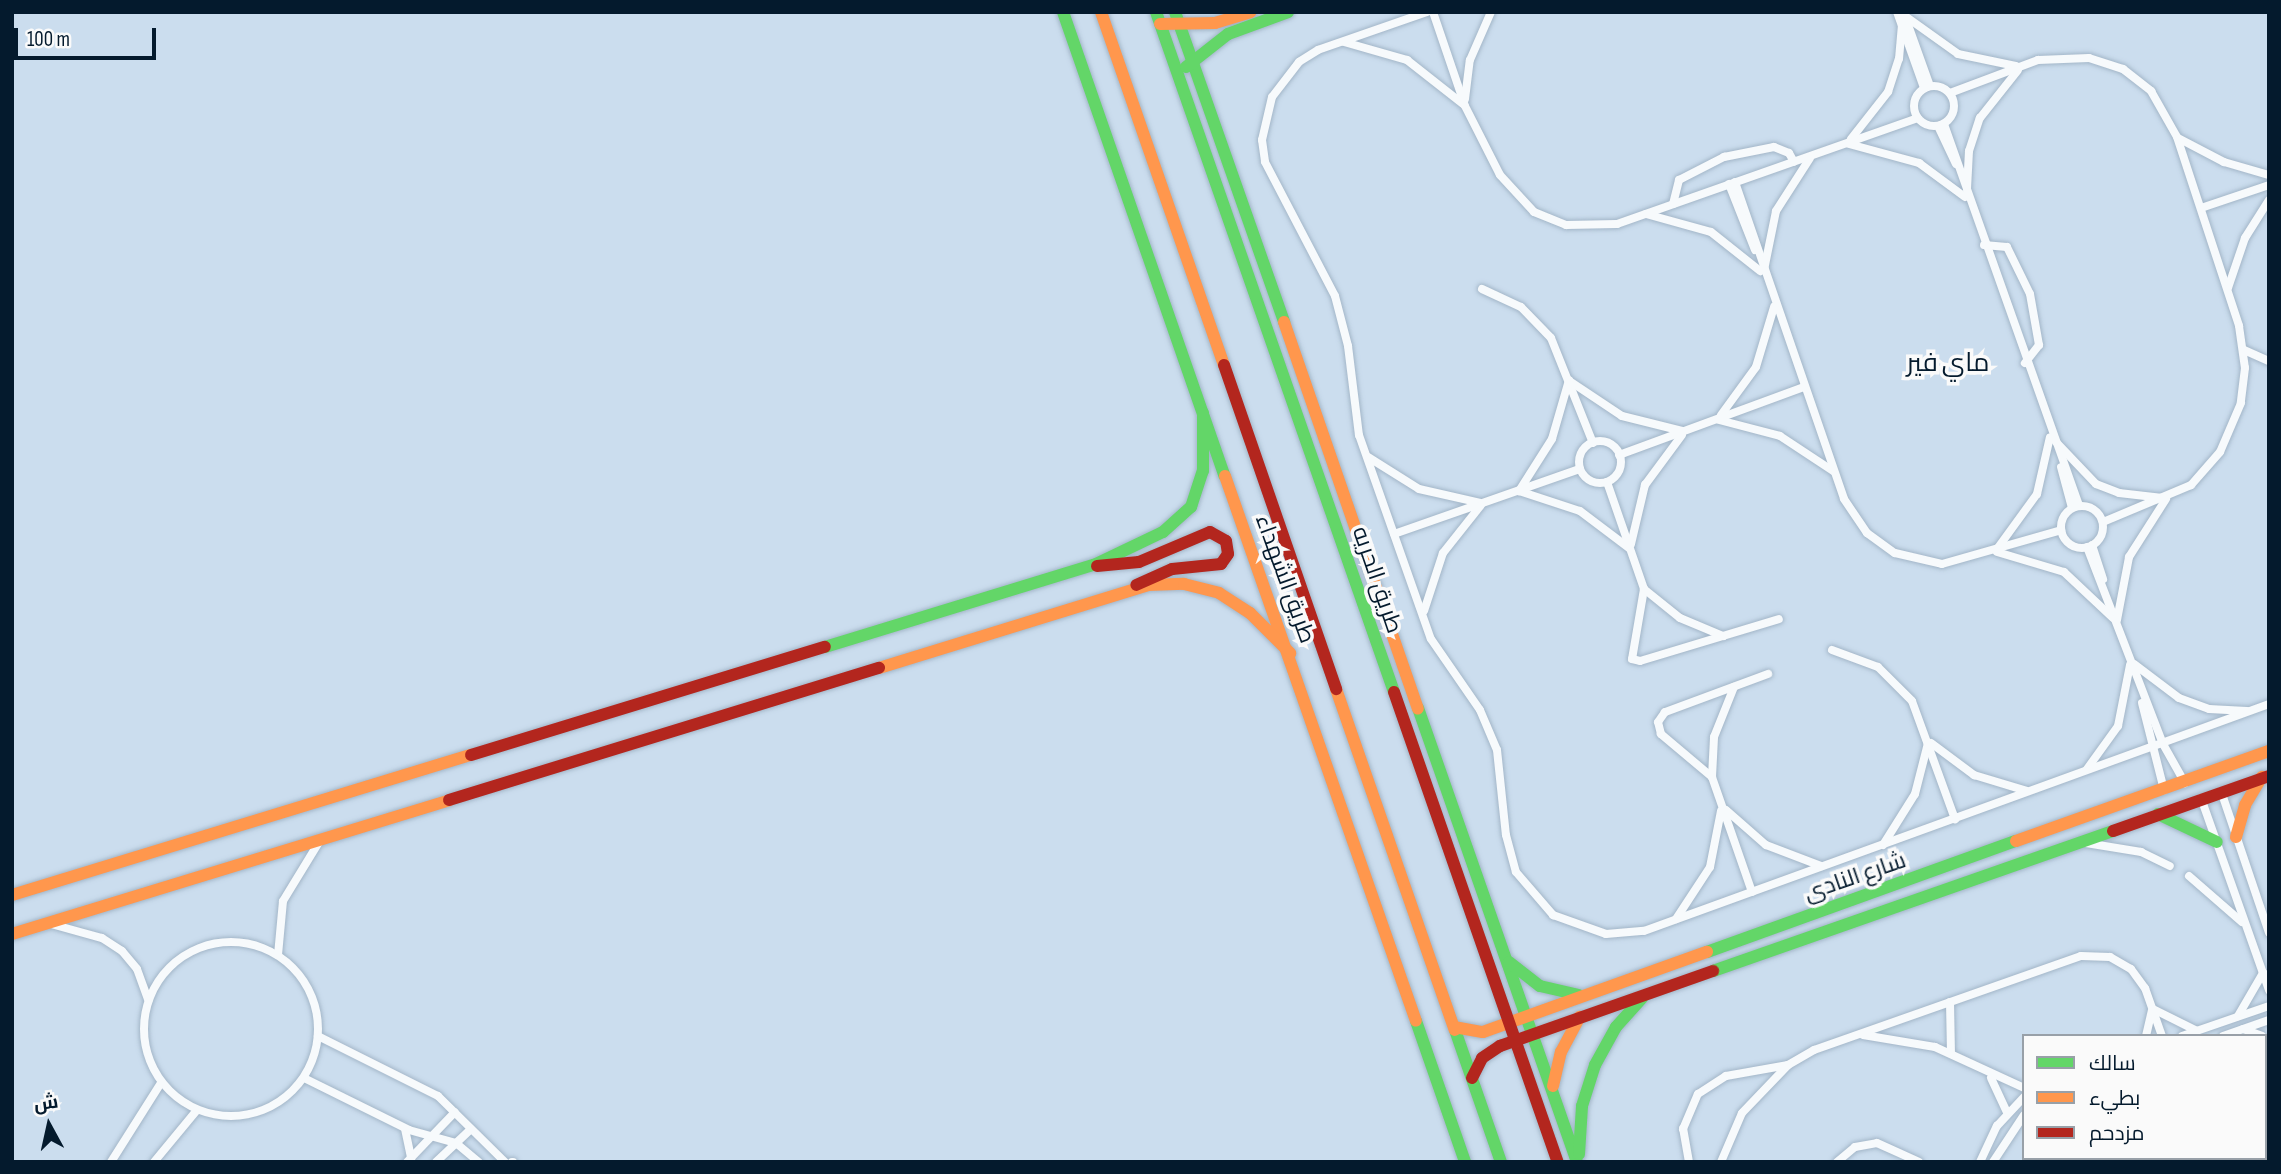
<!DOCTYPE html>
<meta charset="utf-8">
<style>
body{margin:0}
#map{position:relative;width:2281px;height:1174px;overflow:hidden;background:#cbddee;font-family:"Sofia Sans Condensed",Cairo,sans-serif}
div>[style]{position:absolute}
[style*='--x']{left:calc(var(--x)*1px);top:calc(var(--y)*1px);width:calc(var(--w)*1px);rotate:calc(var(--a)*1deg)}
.roads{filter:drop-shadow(0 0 2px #a3b6c8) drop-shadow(0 0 2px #a3b6c8)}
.street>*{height:8px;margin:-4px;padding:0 4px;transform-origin:4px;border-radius:4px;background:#f7fafc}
.street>.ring{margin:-4px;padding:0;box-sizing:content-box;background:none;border:8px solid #f7fafc;border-radius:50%}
.fast>*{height:12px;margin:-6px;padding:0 6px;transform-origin:6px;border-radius:6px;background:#63d668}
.slow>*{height:12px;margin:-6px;padding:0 6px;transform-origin:6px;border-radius:6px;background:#ff974d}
.jam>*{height:12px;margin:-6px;padding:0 6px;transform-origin:6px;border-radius:6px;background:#b3261e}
span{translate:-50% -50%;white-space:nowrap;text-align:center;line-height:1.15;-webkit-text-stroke:7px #fafafa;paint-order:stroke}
.street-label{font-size:23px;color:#041a2d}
.quarter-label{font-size:26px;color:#041a2d}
.frame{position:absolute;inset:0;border:14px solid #041a2d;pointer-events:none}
.legend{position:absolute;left:2022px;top:1034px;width:245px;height:126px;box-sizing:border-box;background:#fafafa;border:2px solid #98a0a8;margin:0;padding:9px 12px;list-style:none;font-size:21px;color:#041a2d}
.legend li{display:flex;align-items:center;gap:14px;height:35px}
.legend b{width:35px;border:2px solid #98a0a8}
.north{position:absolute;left:14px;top:1090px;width:70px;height:70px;-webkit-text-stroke:5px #fafafa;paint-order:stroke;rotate:352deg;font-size:19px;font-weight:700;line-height:28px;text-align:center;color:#041a2d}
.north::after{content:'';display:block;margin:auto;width:24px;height:32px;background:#041a2d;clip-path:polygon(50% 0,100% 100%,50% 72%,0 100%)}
.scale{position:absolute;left:14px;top:28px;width:142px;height:32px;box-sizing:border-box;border:4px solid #041a2d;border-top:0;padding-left:9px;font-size:21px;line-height:24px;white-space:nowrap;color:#041a2d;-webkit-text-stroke:5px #fafafa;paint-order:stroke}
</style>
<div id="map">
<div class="roads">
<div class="street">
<i style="--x:1427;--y:12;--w:115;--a:160.8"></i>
<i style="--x:1318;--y:50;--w:22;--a:148"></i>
<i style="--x:1299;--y:62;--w:44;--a:127.6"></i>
<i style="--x:1272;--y:97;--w:44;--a:103.1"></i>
<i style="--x:1262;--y:140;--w:22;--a:82"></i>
<i style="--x:1265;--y:162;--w:151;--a:62.4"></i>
<i style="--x:1335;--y:296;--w:52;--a:75.4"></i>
<i style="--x:1348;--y:346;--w:90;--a:83"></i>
<i style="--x:1359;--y:435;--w:216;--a:70.6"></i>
<i style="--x:1431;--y:639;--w:86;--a:55.4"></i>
<i style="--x:1480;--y:710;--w:43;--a:67"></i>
<i style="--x:1497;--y:750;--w:85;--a:84"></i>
<i style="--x:1506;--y:835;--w:38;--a:75"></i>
<i style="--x:1516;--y:872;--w:57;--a:49.3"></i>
<i style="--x:1553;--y:915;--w:56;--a:19.7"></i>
<i style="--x:1606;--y:934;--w:38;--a:-5"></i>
<i style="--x:1644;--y:931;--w:665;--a:-19.96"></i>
<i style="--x:1433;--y:12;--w:99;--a:71.2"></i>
<i style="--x:1465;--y:106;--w:77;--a:63.1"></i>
<i style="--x:1500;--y:175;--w:50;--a:47.4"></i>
<i style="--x:1534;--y:212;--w:35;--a:22"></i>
<i style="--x:1566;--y:225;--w:51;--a:-1.1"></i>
<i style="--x:1617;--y:224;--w:319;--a:-19.4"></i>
<i style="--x:1897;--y:12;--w:81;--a:70.4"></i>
<i style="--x:1905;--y:16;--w:65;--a:35.6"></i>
<i style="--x:1958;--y:54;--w:59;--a:11.7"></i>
<i style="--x:1906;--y:19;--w:71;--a:70.3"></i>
<i style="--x:1344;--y:42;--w:66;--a:15.9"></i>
<i style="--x:1407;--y:60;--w:71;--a:38.2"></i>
<i class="ring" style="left:1914px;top:86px;width:32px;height:32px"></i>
<i style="--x:1950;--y:93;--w:94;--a:-20.6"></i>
<i style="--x:2038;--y:60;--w:51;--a:-2.2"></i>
<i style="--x:2089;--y:58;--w:36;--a:18"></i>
<i style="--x:2123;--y:69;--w:36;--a:38"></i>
<i style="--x:2151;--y:91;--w:53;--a:60.5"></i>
<i style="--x:2177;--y:137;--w:199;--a:71.8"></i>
<i style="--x:2239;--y:326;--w:42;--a:81.9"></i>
<i style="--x:2245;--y:368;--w:35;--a:97"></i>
<i style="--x:2241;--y:403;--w:53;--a:113.2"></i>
<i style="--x:2220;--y:452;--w:44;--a:131.3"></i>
<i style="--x:2191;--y:485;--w:95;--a:157.2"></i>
<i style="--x:1465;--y:99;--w:39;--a:-83"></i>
<i style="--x:1470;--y:60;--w:52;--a:-66.4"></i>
<i style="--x:1944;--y:124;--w:405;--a:70.5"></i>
<i style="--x:1938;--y:126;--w:42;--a:64.7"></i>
<i style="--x:2178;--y:138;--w:52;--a:27.6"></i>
<i style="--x:2224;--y:162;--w:47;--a:16.1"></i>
<i style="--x:1851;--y:139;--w:60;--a:-51.8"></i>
<i style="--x:1888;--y:92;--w:35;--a:-72"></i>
<i style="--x:1899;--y:59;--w:35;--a:-85"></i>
<i style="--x:1849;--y:144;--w:73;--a:15.2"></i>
<i style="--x:1919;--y:163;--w:57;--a:36.5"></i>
<i style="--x:1735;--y:182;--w:335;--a:71"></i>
<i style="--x:1844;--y:499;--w:41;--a:55.9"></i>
<i style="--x:1867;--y:533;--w:34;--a:36"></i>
<i style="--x:1895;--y:553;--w:48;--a:13.2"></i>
<i style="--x:1942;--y:564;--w:124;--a:-15.9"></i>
<i style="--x:1729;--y:184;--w:71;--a:68.5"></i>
<i style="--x:1967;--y:189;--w:38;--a:-87"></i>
<i style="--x:1969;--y:151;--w:35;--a:-72"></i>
<i style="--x:1980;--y:118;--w:61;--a:-51.6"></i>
<i style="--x:1673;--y:204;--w:25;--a:-76"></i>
<i style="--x:1679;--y:180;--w:51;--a:-27.1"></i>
<i style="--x:1724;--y:157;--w:51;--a:-11.3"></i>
<i style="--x:1774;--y:147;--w:16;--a:22"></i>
<i style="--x:1789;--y:153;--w:10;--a:61"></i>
<i style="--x:2201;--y:208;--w:72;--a:-18.7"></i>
<i style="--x:1646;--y:214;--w:67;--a:15.5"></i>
<i style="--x:1711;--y:232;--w:63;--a:38.5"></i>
<i style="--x:1984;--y:245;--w:23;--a:5"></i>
<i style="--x:2007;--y:247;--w:52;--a:63.9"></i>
<i style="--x:2030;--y:294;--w:52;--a:80"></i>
<i style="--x:2039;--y:345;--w:23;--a:128"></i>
<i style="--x:1764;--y:270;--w:60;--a:-78.5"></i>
<i style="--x:1776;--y:211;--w:63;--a:-57.3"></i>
<i style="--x:2228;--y:288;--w:53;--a:-71.2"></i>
<i style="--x:2245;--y:238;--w:45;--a:-57.7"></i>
<i style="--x:1482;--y:289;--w:43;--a:24.8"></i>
<i style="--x:1521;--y:307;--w:43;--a:45.9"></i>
<i style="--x:1551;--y:338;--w:113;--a:68.2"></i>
<i style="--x:2244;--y:350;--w:27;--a:24"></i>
<i style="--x:1569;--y:380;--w:61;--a:106.1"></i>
<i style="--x:1552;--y:439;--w:62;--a:122.4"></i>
<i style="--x:1519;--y:491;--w:64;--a:18.2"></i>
<i style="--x:1580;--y:511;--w:61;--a:37.1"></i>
<i style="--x:1571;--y:382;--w:61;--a:33.7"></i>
<i style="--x:1622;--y:416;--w:62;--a:14"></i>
<i style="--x:1721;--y:415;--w:59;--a:-53.9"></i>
<i style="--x:1756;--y:367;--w:63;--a:-73.3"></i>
<i style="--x:1719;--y:420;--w:63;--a:14.7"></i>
<i style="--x:1780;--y:436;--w:64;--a:33.4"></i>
<i class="ring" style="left:1579px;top:441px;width:34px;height:34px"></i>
<i style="--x:2056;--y:442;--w:58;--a:46.4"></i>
<i style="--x:2096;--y:484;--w:25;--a:21"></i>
<i style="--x:2119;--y:493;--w:44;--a:6.5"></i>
<i style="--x:1619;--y:455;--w:197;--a:-20.2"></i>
<i style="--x:1368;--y:457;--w:60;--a:32.1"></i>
<i style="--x:1419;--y:489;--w:64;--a:12.7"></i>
<i style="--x:2061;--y:467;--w:42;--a:75"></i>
<i style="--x:1607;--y:482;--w:113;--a:70.9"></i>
<i style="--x:1644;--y:589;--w:71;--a:99.7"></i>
<i style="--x:1632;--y:659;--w:8;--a:14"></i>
<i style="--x:1640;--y:661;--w:145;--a:-16.8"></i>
<i class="ring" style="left:2061px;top:506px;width:34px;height:34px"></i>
<i style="--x:1394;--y:534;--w:197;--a:-19.3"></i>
<i style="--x:1631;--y:544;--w:61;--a:-76.7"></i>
<i style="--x:1645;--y:485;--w:62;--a:-53.5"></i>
<i style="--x:2092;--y:545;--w:36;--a:72"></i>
<i style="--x:2087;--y:547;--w:211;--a:68.9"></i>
<i style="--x:2163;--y:744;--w:45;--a:60.6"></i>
<i style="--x:1997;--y:549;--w:68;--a:-54"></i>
<i style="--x:2037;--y:494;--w:58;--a:-77.2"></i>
<i style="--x:1997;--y:552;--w:70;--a:16.6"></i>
<i style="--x:2064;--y:572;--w:67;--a:43.2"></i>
<i style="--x:1644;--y:589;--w:46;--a:38.9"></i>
<i style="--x:1680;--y:618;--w:47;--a:22.7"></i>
<i style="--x:1424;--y:611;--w:61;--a:-71.9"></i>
<i style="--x:1443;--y:553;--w:61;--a:-51.6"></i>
<i style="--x:2117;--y:620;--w:64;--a:-79.2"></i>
<i style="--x:2129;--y:557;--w:69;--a:-57.5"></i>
<i style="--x:1832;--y:650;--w:49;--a:20.3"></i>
<i style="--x:1878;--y:667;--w:48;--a:45"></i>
<i style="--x:1912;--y:701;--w:126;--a:70"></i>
<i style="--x:2134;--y:664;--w:56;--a:37.1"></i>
<i style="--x:2179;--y:698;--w:32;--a:20"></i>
<i style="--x:2209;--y:709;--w:38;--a:3"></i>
<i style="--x:2142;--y:703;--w:90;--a:75.8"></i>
<i style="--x:1931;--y:743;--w:54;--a:36.7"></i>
<i style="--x:1974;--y:775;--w:55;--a:16.8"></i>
<i style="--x:2087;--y:769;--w:53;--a:-54.2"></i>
<i style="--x:2118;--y:726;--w:62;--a:-78.9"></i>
<i style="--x:1712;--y:777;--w:40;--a:-87.1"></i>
<i style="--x:1714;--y:737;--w:54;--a:-68.2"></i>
<i style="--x:2221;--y:791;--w:150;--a:71.3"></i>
<i style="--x:2201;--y:798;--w:204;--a:70.5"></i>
<i style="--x:1726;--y:810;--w:53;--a:41.2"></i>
<i style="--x:1766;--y:845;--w:59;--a:20.9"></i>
<i style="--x:2086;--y:843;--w:56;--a:9.3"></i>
<i style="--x:2141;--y:852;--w:32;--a:26"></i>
<i style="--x:1883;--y:845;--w:60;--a:-57.9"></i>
<i style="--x:1915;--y:794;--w:53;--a:-75.7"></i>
<i style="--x:2189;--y:876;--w:70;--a:41"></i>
<i style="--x:1752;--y:892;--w:122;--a:-109.2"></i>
<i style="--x:1712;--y:777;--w:67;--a:-139.9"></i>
<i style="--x:1661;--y:734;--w:12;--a:-104"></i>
<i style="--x:1658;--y:722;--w:12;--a:-55"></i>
<i style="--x:1665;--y:712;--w:110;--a:-20.3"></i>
<i style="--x:1676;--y:919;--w:62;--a:-56.8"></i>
<i style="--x:1710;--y:867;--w:57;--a:-78.9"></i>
<i style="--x:51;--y:924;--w:53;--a:15.4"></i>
<i style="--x:102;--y:938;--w:24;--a:33"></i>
<i style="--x:122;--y:951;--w:23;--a:50"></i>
<i style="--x:137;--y:969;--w:33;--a:70"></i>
<i class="ring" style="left:144px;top:942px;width:166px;height:166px"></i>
<i style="--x:278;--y:955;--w:54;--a:-84.7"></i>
<i style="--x:283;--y:901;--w:69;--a:-58.6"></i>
<i style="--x:1950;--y:1002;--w:50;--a:88.9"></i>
<i style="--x:2153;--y:1009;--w:49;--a:26.6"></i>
<i style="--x:2238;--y:1016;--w:50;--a:-59.8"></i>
<i style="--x:2243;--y:1029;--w:20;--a:20"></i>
<i style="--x:1863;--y:1035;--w:73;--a:9.5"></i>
<i style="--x:1935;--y:1047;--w:98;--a:24.7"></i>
<i style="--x:318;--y:1036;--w:134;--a:26.6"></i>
<i style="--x:438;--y:1096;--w:94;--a:44.6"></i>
<i style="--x:2146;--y:1036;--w:26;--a:-77"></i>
<i style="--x:2182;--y:1036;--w:92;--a:-19"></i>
<i style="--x:2223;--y:1036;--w:49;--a:-19.2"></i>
<i style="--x:304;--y:1078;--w:117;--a:26.3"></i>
<i style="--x:409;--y:1130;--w:49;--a:15.5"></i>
<i style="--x:456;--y:1143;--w:30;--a:40"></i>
<i style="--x:1991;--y:1078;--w:38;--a:65"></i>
<i style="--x:405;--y:1129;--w:30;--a:78"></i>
<i style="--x:2087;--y:1158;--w:4;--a:76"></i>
<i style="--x:2206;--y:1158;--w:4;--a:63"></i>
<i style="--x:111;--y:1162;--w:93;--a:-57.7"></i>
<i style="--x:154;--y:1162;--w:67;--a:-50.4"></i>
<i style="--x:407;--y:1162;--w:69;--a:-46.2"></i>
<i style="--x:436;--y:1162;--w:47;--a:-43.3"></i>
<i style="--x:512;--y:1162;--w:1;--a:0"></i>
<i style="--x:1689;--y:1162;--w:34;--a:-100"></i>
<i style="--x:1683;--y:1129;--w:38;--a:-67"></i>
<i style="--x:1698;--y:1094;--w:33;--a:-33"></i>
<i style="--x:1726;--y:1076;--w:63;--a:-10.1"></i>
<i style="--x:1721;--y:1162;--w:53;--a:-66.8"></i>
<i style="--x:1742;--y:1113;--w:66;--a:-46.2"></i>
<i style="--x:1788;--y:1065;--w:30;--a:-30"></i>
<i style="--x:1814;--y:1050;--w:283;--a:-19.4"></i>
<i style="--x:2081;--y:956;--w:29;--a:2"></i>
<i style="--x:2110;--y:957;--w:24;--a:30"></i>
<i style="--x:2131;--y:969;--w:24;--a:54"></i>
<i style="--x:2145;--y:988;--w:51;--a:70.5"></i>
<i style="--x:1837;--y:1162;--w:23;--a:-40"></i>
<i style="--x:1855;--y:1147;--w:22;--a:-10"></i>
<i style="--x:1877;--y:1143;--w:46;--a:24.3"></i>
<i style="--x:1980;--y:1162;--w:40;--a:-65"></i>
<i style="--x:1997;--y:1126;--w:40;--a:-47"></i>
<i style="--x:1993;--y:1162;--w:56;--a:-56.6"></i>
</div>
<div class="fast">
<i style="--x:1063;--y:12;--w:491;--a:70.8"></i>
<i style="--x:1156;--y:12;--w:720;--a:70.71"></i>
<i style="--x:1175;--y:12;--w:329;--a:70.6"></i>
<i style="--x:1186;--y:67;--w:53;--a:-38.2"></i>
<i style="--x:1228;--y:34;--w:64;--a:-20.1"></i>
<i style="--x:825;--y:647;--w:281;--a:-17"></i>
<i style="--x:1094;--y:565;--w:76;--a:-25.6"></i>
<i style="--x:1163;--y:532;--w:38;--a:-42"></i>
<i style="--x:1191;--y:507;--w:38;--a:-72"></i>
<i style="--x:1203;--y:471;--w:58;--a:-90"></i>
<i style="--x:1418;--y:708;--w:481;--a:70.7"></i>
<i style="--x:2158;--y:814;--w:65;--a:25.4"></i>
<i style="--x:1707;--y:952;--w:328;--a:-19.8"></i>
<i style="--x:1509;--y:962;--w:39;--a:38"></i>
<i style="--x:1540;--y:986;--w:40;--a:13"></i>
<i style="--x:1713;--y:971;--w:424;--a:-19.3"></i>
<i style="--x:1416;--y:1021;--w:149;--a:70.8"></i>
<i style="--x:1455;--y:1030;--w:140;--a:70.8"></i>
<i style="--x:1579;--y:1154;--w:48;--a:-86.4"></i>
<i style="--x:1582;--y:1106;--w:43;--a:-72.4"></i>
<i style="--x:1595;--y:1065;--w:43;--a:-61.1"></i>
<i style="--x:1616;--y:1027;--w:39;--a:-48"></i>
</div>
<div class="slow">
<i style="--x:1101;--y:12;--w:374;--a:70.8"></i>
<i style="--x:1160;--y:24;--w:55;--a:-1"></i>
<i style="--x:1215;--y:23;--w:37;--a:-17"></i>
<i style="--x:1284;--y:322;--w:409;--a:70.9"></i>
<i style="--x:1225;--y:476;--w:577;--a:70.69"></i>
<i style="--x:879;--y:668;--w:282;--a:-17.1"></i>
<i style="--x:1148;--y:585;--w:36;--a:-2"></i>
<i style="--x:1184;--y:584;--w:36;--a:14"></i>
<i style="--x:1219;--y:593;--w:37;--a:33"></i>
<i style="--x:1250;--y:613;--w:57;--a:45"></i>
<i style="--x:1336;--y:689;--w:361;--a:70.8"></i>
<i style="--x:2236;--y:837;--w:33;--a:-74"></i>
<i style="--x:2245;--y:805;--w:33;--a:-59"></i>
<i style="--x:2016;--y:841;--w:269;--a:-19.6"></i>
<i style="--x:12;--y:895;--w:480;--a:-17"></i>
<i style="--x:12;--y:934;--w:457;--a:-17"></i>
<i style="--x:1454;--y:1027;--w:29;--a:10"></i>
<i style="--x:1483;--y:1032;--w:238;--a:-19.7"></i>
<i style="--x:1553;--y:1086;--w:35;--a:-77"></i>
<i style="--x:1561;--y:1052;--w:40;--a:-62"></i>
</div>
<div class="jam">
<i style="--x:1224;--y:365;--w:343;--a:70.9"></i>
<i style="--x:1097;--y:566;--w:42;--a:-5.4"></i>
<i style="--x:1139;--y:562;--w:77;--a:-22.9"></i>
<i style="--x:1210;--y:532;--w:18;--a:29"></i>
<i style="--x:1226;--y:541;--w:13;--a:81"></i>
<i style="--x:1228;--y:554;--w:12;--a:125"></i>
<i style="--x:1221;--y:564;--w:49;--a:174.2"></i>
<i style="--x:1172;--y:569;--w:39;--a:156"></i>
<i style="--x:1394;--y:692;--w:498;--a:70.8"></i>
<i style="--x:471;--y:755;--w:370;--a:-17"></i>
<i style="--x:449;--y:800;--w:450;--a:-17.1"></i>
<i style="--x:2113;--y:831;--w:165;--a:-19.4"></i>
<i style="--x:1472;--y:1078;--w:22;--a:-63"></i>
<i style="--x:1482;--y:1058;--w:22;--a:-34"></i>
<i style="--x:1500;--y:1046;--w:226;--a:-19.4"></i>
</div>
</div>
<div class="street-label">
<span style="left:1285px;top:579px;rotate:70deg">طريق الشهداء</span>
<span style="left:1377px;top:580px;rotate:71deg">طريق الحريه</span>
<span style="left:1855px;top:877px;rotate:-19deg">شارع النادى</span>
</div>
<div class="quarter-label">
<span style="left:1948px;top:364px">ماي فير</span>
</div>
<div class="frame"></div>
<ul class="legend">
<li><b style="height:9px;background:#63d668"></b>سالك</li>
<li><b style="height:9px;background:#ff974d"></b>بطيء</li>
<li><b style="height:9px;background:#b3261e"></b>مزدحم</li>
</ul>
<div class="north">ش</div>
<div class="scale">100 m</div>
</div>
